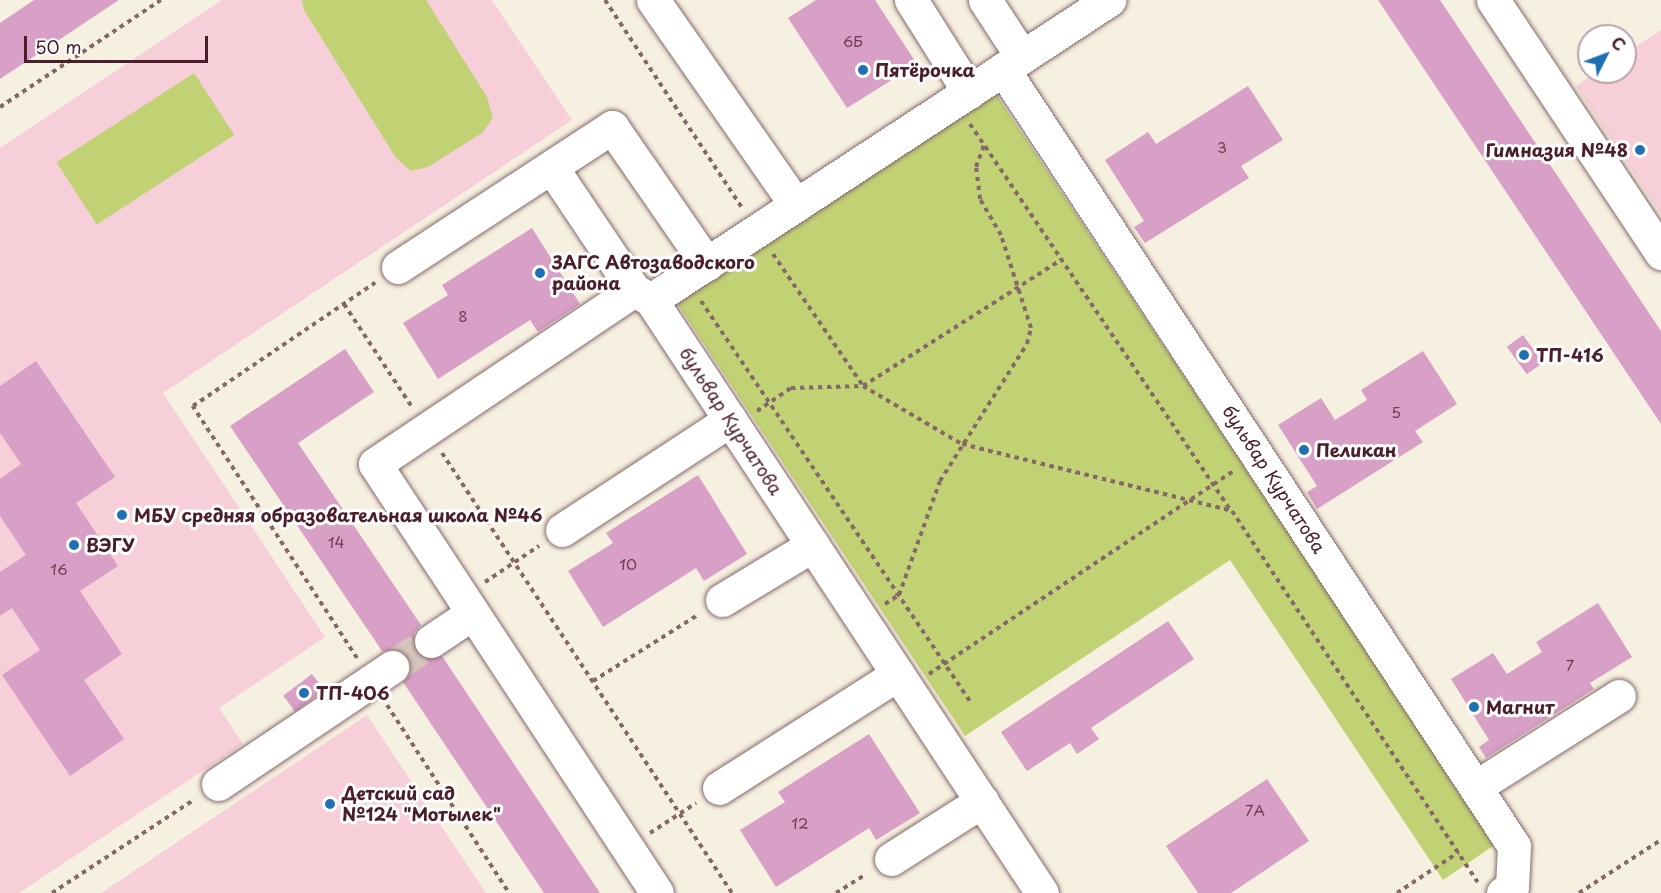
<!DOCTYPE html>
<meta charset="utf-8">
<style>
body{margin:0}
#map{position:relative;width:1661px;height:893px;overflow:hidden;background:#f6f0e0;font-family:"Playpen Sans",sans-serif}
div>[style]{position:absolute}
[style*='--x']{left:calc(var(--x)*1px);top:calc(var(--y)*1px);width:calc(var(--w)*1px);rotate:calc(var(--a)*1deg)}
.built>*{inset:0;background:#f6cfd8}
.green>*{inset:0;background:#c1d275;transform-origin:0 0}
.building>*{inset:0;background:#d89fc7;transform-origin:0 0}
.minor-tunnel>*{height:33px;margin-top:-16.5px;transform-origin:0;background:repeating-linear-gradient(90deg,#d4c6bc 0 33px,transparent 0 49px)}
.path>*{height:4px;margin-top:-2px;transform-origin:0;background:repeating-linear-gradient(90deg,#86686a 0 4.5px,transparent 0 9px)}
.roads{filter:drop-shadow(0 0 2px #86686a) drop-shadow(0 0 2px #86686a)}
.minor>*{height:33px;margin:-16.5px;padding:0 16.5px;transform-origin:16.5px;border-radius:16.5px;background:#fff}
.dots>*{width:16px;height:16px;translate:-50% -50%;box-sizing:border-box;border:3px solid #fff;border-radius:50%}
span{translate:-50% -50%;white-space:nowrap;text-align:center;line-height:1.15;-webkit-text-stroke:6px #fff;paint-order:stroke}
.number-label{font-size:15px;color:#6e3f52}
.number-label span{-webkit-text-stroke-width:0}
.poi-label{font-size:18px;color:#4a1f2b;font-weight:700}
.left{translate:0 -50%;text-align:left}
.right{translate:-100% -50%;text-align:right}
.street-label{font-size:18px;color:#4a1f2b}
.north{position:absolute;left:1577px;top:24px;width:60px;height:60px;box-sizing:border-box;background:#fff;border:2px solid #b7a5aa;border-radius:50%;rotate:48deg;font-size:16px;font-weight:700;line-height:24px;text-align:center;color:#4a1f2b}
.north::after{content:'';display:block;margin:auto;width:21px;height:27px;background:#1f6fb2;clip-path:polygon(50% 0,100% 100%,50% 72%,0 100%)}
.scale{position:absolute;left:24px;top:36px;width:184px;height:27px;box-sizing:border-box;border:3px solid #4a1f2b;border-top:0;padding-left:8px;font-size:18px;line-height:21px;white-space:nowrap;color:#4a1f2b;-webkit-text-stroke:4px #fff;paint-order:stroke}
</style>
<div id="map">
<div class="built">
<i style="clip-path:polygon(222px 0,492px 0,572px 120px,163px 393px,325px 637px,219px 708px,243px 744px,19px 893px,0 893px,0 148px)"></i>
<i style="clip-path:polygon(1661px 30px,1661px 214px,1576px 86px,1597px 72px,1625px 72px,1625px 54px)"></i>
<i style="clip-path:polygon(367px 715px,486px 893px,101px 893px)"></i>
</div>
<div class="green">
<i style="clip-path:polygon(302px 0,426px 0,487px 97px,493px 118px,482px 133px,428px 167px,411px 171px,396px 158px,304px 10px)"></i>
<i style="left:194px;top:73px;width:74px;height:164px;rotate:57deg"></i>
<i style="clip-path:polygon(994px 91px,1496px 844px,1443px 880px,1230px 560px,965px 736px,676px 302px)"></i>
</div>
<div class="building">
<i style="clip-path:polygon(34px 0,119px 0,0 79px,0 23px)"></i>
<i style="clip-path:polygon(816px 0,875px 0,917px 64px,847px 108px,788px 18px)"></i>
<i style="clip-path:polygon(1378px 0,1440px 0,1661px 331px,1661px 424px)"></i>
<i style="clip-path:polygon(1248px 86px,1283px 140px,1241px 166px,1249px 178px,1145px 243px,1134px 227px,1144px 221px,1105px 160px,1148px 132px,1156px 144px)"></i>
<i style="clip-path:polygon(532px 228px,580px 304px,538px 332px,530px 320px,438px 379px,403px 323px,448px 295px,442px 285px)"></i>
<i style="left:1523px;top:335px;width:34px;height:20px;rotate:54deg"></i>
<i style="clip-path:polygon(345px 349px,374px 392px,298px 443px,421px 625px,414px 633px,415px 651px,423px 658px,442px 656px,600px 893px,544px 893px,403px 682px,409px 675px,408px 657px,400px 650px,382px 651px,230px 426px)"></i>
<i style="clip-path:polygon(1423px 351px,1457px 404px,1415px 431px,1423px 442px,1317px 509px,1307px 492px,1317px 486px,1278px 425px,1321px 398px,1335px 420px,1367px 400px,1361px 390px)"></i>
<i style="clip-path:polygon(36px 361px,115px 477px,76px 503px,118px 566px,80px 591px,122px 654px,84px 680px,124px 739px,70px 776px,2px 675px,40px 650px,12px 608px,0 616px,0 572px,26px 555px,0 516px,0 479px,21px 464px,0 433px,0 386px)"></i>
<i style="clip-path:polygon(698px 475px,747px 554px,704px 581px,696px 568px,603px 627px,568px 571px,613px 543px,606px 533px)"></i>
<i style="clip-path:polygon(1598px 603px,1632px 657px,1590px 683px,1594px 689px,1486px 758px,1479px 747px,1489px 740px,1451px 679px,1493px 653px,1507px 674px,1542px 652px,1536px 642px)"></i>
<i style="clip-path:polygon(1168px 621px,1194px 659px,1091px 728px,1099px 739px,1077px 754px,1070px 743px,1027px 771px,1001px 732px)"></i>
<i style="left:312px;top:674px;width:20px;height:36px;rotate:53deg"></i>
<i style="clip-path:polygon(869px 734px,920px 813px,876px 840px,869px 828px,776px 887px,740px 830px,785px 802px,778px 792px)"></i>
<i style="clip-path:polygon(1267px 779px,1309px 841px,1231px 893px,1198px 893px,1166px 846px)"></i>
</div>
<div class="minor-tunnel">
<i style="--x:392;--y:667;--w:47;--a:-33.7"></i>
</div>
<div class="path">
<i style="--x:605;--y:0;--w:249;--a:56.6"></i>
<i style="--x:0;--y:107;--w:193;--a:-33.6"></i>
<i style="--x:970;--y:124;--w:467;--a:56"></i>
<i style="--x:773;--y:254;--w:160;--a:55.7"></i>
<i style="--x:863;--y:386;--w:115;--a:30.4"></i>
<i style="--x:962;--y:444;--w:278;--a:13.9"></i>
<i style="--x:1232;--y:511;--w:445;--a:56.5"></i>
<i style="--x:701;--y:301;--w:482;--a:56.1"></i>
<i style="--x:344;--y:304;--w:123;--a:56.6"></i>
<i style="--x:757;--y:411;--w:41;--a:-34.1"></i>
<i style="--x:791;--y:388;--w:72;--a:-1.6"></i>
<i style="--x:863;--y:386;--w:235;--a:-32.5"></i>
<i style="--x:442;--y:453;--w:527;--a:56.61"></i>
<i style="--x:485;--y:582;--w:65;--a:-33.7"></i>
<i style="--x:885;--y:604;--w:17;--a:-33"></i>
<i style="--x:899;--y:595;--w:121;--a:-70.2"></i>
<i style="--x:940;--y:481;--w:162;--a:-57.6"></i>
<i style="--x:1027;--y:344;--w:16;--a:-76"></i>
<i style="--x:1031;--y:328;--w:98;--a:-107.9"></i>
<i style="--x:1001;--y:235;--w:42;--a:-120.3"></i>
<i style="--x:980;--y:199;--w:32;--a:-97"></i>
<i style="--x:976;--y:167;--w:23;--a:-70"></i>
<i style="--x:357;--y:658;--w:301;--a:-123.1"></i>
<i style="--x:193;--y:406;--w:220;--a:-34.1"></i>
<i style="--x:929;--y:674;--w:368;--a:-33.7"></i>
<i style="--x:593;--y:681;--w:124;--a:-32.2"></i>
<i style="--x:387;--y:705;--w:224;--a:57"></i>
<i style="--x:650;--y:833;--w:55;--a:-33.1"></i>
<i style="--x:52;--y:893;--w:171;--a:-33.3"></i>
<i style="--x:836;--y:893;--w:36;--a:-32"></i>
<i style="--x:1397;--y:893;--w:74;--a:-33.5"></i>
<i style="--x:1579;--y:893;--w:98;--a:-32.9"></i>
</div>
<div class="roads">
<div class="minor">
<i style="--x:653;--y:0;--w:250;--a:55.1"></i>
<i style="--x:911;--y:0;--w:109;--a:57.8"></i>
<i style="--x:985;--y:0;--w:68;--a:57"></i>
<i style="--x:1493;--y:0;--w:304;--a:56.4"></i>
<i style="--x:1003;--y:69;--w:930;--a:56.67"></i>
<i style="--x:1514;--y:846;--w:41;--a:92.8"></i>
<i style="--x:1512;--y:887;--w:11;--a:146"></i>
<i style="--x:552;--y:168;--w:147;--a:56.1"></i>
<i style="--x:634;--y:290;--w:20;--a:30"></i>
<i style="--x:651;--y:300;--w:710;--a:56.6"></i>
<i style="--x:398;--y:267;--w:256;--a:-33.2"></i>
<i style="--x:612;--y:127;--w:167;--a:55.3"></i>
<i style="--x:634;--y:290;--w:312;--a:146.1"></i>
<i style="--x:375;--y:464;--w:513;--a:56.68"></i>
<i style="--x:651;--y:300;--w:548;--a:-33.23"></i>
<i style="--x:562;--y:530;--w:201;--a:-33.2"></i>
<i style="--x:722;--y:600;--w:106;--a:-31.1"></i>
<i style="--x:431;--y:641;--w:50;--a:-33.7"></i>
<i style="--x:218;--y:784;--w:210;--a:-33.9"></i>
<i style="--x:1477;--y:786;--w:168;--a:-32.4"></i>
<i style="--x:719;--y:788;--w:212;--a:-32.5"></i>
<i style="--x:891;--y:859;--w:108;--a:-32.5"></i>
</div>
</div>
<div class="dots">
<i style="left:863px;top:70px;background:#1f6fb2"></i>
<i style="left:1640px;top:150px;background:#1f6fb2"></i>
<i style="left:540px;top:273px;background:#1f6fb2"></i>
<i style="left:1524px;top:355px;background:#1f6fb2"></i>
<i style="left:1304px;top:450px;background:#1f6fb2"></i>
<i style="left:122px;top:515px;background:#1f6fb2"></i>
<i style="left:74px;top:545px;background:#1f6fb2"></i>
<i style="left:304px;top:693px;background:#1f6fb2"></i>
<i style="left:1474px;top:707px;background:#1f6fb2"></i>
<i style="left:330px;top:804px;background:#1f6fb2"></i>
</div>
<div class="number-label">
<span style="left:853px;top:41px">6Б</span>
<span style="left:1222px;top:147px">3</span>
<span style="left:463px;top:316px">8</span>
<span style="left:1396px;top:412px">5</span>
<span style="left:336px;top:542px">14</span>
<span style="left:628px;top:564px">10</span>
<span style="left:59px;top:569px">16</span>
<span style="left:1570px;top:665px">7</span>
<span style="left:1255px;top:810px">7А</span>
<span style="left:800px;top:823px">12</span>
</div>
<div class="poi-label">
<span class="left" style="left:875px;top:70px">Пятёрочка</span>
<span class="right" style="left:1628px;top:150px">Гимназия №48</span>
<span class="left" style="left:552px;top:273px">ЗАГС Автозаводского<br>района</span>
<span class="left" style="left:1536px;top:355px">ТП-416</span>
<span class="left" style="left:1316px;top:450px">Пеликан</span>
<span class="left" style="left:134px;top:515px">МБУ средняя образовательная школа №46</span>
<span class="left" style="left:86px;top:545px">ВЭГУ</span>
<span class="left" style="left:316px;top:693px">ТП-406</span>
<span class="left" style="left:1486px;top:707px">Магнит</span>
<span class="left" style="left:342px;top:804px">Детский сад<br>№124 "Мотылек"</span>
</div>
<div class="street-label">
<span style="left:731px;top:421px;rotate:57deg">бульвар Курчатова</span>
<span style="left:1274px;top:479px;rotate:57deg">бульвар Курчатова</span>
</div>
<div class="north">С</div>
<div class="scale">50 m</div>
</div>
